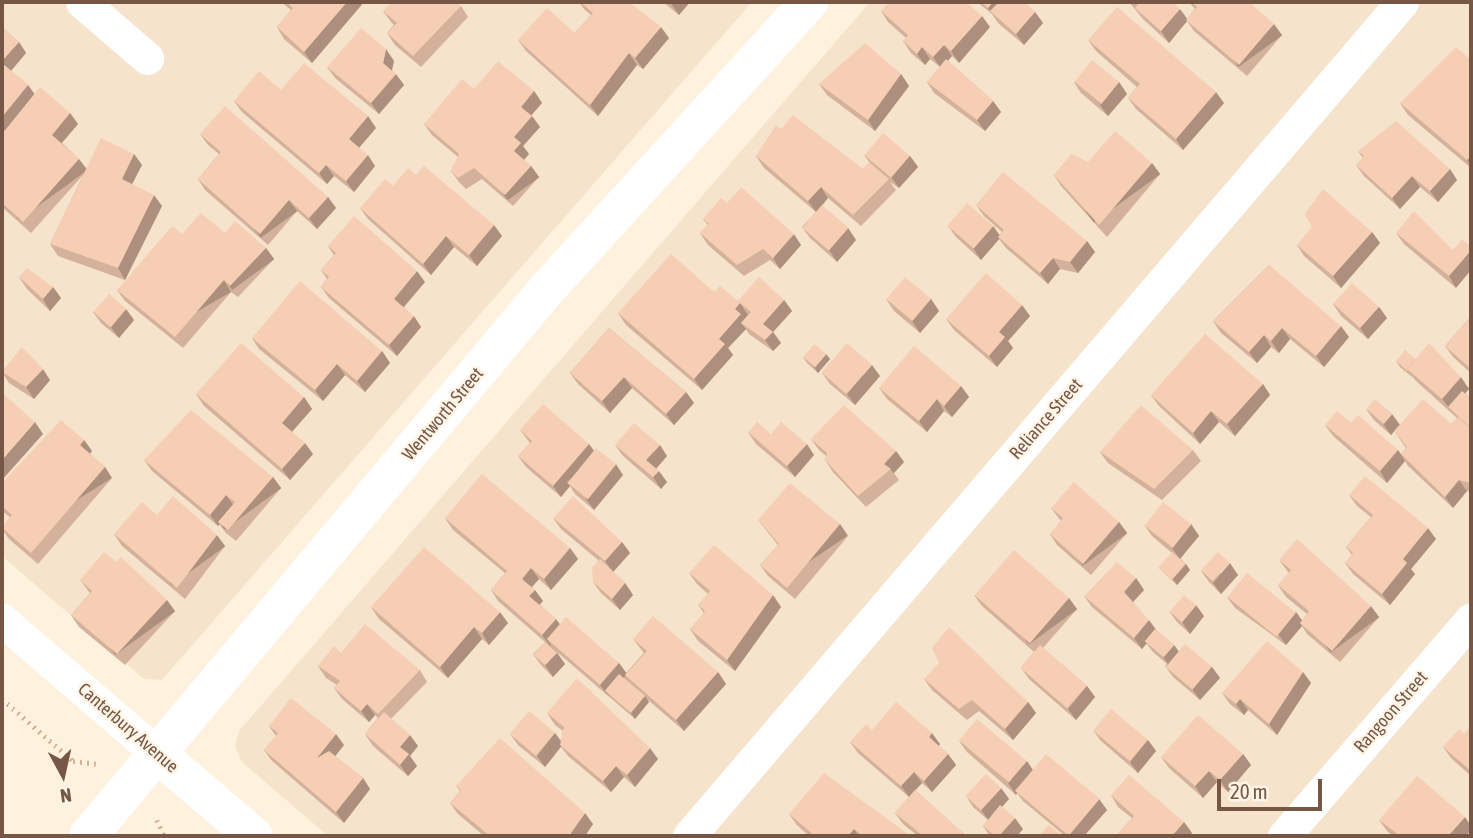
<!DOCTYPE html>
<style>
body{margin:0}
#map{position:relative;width:1473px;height:838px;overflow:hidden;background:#fef2de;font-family:"Asap Condensed",sans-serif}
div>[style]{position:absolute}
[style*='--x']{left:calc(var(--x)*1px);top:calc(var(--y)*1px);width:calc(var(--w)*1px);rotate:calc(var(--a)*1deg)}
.residential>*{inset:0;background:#f6e3cc}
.path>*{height:4.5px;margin-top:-2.25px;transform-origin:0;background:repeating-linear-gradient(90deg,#dab197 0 2px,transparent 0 7px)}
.street>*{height:33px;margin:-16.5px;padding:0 16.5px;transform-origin:16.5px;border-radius:16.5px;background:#fff}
.secondary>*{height:38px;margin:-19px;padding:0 19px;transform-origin:19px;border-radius:19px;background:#fff}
.wall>*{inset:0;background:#d4b19a}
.shaded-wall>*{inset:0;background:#ac907d;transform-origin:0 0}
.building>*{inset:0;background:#f6ceb3;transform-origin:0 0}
span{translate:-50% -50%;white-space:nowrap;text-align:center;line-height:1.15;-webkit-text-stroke:5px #fff5e6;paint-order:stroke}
.street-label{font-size:18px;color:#765644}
.frame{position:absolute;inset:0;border:4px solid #765644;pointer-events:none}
.north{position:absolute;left:28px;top:740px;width:70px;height:70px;-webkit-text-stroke:5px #fff5e6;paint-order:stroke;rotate:172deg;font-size:19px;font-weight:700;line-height:28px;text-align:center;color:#765644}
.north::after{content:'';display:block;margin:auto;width:24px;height:32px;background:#765644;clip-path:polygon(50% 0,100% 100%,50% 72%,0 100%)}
.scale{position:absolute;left:1217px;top:779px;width:105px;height:32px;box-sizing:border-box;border:4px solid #765644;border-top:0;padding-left:9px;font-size:21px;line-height:24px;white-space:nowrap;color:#765644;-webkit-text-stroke:5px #fff5e6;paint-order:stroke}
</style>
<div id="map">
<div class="residential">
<i style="clip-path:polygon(2px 2px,752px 2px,162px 680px,144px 679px,2px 556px)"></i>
<i style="clip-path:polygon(870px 2px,1471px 2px,1471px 836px,328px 836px,242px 762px,235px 746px,239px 731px)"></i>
</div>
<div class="path">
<i style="--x:2;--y:699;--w:94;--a:41.1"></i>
<i style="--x:73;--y:761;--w:23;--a:7"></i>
<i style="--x:157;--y:820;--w:17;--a:66"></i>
</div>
<div class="street">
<i style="--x:82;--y:2;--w:86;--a:40.7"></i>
<i style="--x:2;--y:620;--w:207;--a:40.7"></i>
<i style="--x:689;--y:836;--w:1097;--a:-49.47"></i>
<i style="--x:1284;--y:836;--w:286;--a:-49.2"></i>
</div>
<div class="secondary">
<i style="--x:159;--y:755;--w:125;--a:40.5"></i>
<i style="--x:88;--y:836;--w:714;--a:-50"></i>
<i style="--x:547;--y:289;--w:389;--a:-47.6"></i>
</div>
<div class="wall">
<i style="clip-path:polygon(281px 2px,364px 2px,312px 63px,284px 39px,277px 27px,291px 10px)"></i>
<i style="clip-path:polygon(579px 2px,629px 2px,669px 38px,643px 69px,637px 65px,598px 116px,526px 51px,518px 40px,575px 33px,591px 15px,584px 9px)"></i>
<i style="clip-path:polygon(663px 2px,690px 2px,679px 15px)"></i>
<i style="clip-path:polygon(977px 2px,1029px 2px,1026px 4px,1035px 12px,1043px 23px,1024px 45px,998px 23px,992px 14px)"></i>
<i style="clip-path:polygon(1129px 2px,1172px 2px,1187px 19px,1195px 9px,1189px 2px,1249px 2px,1282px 35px,1247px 76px,1194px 31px,1187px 21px,1169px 43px,1143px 19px)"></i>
<i style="clip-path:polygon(461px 6px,468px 17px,421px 67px,395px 45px,387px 33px,394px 25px,391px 22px,383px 11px)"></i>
<i style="clip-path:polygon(881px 11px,990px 27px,959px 63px,952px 56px,948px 61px,993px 101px,1001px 112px,985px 131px,934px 93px,927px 82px,940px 67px,930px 59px,925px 65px,911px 53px,903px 41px,906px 38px,888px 22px)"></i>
<i style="clip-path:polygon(2px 27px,19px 42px,26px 53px,11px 71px,28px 85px,34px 94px,70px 113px,78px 124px,62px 143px,79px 159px,86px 168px,134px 154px,142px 165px,132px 184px,162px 206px,125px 280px,58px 256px,50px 244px,83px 175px,31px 233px,2px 207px)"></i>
<i style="clip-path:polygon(1088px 40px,1224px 103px,1183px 150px,1136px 109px,1128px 98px,1137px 87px,1096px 51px)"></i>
<i style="clip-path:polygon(1471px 60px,1471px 168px,1408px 115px,1400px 103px)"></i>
<i style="clip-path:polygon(394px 61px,392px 70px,404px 85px,379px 114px,335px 78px,327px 67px)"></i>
<i style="clip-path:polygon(901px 74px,909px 86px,875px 131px,827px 95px,819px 84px)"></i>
<i style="clip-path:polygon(1074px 82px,1119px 82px,1127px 94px,1108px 116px,1081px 93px)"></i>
<i style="clip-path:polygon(474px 89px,534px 91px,542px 103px,531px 115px,540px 127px,523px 146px,529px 154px,524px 160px,531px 166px,539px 177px,513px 206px,482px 179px,466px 189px,459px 182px,451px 171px,458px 157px,432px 135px,424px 124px)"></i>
<i style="clip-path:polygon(281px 90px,376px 128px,359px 148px,375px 166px,354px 192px,334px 176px,327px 184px,242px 112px,234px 101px)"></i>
<i style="clip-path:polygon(781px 129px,863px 169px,870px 163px,864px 155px,910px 156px,918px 167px,899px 188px,890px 182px,896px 190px,861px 226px,828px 198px,822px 206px,848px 228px,856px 240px,837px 262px,810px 238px,802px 227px,816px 212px,764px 168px,756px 156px)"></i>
<i style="clip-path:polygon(200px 134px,328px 197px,336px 208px,317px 229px,297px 211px,268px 245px,205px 190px,198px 179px,219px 154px,208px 145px)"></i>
<i style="clip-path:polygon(1358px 151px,1450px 169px,1457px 180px,1438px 202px,1420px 187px,1400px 209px,1364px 176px,1356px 165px,1363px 158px)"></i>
<i style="clip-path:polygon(1088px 162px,1152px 163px,1160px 174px,1107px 237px,1061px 186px,1054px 175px)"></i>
<i style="clip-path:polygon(393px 186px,502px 236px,477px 266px,454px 247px,431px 275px,368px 219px,360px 208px)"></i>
<i style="clip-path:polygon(727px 203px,801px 245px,780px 269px,770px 260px,744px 276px,708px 245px,700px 233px,708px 225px,703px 219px)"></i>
<i style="clip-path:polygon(976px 205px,1087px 241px,1095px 252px,1078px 273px,1060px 269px,1048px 284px,1006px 248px,999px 239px,981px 260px,956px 237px,948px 226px,993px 226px,999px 235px,1002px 232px,984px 216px)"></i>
<i style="clip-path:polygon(1372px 232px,1380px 243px,1341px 288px,1304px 256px,1297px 245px)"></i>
<i style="clip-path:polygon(225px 233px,266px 248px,274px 259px,238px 297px,231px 292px,183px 348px,125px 301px,117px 290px,182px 234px)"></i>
<i style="clip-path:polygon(1396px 233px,1453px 250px,1456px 288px,1404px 244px)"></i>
<i style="clip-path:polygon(328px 246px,425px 282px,404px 307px,421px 327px,397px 356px,329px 298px,321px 287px,327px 279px,321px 270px,334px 255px)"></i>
<i style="clip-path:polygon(1269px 265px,1349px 337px,1324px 367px,1290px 339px,1279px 353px,1271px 347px,1257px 363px,1221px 333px,1213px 321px)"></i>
<i style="clip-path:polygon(19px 277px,53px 287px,61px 298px,50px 311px,27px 289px)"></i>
<i style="clip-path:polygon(714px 292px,738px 301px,784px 300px,792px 311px,773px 332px,781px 343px,773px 351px,749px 334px,746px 329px,728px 348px,733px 355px,702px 390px,626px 325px,618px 313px)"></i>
<i style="clip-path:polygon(886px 299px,931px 299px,939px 311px,920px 333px,894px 311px)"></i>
<i style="clip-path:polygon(1333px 304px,1379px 307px,1387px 318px,1368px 339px,1341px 316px)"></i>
<i style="clip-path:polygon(126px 309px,134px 320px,119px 338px,101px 323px,93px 312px)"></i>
<i style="clip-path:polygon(1030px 316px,1008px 341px,1013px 348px,997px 367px,954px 330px,946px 319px)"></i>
<i style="clip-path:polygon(1471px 316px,1471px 373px,1453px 357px,1445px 346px)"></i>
<i style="clip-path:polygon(609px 328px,686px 392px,694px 403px,674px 425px,632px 388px,610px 413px,578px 384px,570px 373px)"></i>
<i style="clip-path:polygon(252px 338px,382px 351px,390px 363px,365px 392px,345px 375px,323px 401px,259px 349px)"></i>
<i style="clip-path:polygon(826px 354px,830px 359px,818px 373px,807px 363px,803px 357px)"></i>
<i style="clip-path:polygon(1415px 359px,1468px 388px,1471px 383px,1471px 394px,1468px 389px,1465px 393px,1471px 399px,1471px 492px,1467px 491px,1453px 508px,1408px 466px,1405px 461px,1387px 483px,1333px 436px,1325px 425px,1351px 423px,1398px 450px,1401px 454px,1406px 448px,1394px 431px,1391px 435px,1374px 420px,1366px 409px,1400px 425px,1451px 424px,1457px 418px,1415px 380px,1412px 376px,1412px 377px,1400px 367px,1396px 361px)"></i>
<i style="clip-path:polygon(2px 372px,50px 380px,34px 399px,9px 383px)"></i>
<i style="clip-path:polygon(822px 373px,880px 376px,855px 405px,830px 384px)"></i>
<i style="clip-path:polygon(1263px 384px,1270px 395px,1235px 436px,1219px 422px,1200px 444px,1159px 406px,1151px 395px)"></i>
<i style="clip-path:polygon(961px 386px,969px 397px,952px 417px,944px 411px,927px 432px,887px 399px,879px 388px)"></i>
<i style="clip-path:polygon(196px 394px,304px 397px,312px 409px,292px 432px,313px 454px,290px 480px,204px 406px)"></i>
<i style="clip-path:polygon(520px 430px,589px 444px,594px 451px,623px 475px,594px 510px,575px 494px,570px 486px,561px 497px,526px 467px,518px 456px,530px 443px)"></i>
<i style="clip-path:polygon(748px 432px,771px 434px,814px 455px,795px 477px,756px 444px)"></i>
<i style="clip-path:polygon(811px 439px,896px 451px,904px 462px,894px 473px,899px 480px,866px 507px,833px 472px,825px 460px,826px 456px,819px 450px)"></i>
<i style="clip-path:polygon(84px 440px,92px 451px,90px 454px,105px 467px,112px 478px,38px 564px,9px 539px,2px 529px,10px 517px,2px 511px,2px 483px)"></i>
<i style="clip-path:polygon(615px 445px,667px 456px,656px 469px,667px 482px,661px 489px,623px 456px)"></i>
<i style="clip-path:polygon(1193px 450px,1201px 461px,1162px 500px,1108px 463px,1100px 452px)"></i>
<i style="clip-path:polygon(144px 460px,273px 477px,281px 488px,236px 541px,226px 533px,219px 524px,218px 526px,152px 471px)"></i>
<i style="clip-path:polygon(1349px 495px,1436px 539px,1411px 569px,1415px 574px,1390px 605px,1353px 574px,1345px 563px,1352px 555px,1346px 547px,1371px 517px,1357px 506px)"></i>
<i style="clip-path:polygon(1051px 508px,1119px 522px,1127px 533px,1091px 575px,1057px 545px,1050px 534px,1061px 521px)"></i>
<i style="clip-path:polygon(157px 515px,225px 546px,185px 599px,122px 546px,114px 534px)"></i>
<i style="clip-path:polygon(445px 518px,570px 548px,578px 559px,551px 590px,539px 579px,532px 587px,543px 601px,540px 605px,556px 619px,560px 625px,619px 663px,626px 673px,644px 653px,633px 639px,718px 672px,726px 684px,684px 731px,647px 699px,649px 702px,635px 719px,557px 652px,565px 664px,553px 677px,541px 665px,533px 654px,545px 642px,498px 601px,491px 590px,505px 573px,453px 530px)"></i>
<i style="clip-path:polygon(553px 518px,622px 542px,630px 553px,613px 572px,625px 583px,633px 595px,620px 610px,601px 593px,593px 582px,598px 560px,561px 529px)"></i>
<i style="clip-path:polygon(758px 520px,848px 536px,795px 599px,768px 576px,760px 565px,778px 545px)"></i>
<i style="clip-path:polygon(1191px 524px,1199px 536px,1180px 558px,1186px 564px,1190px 570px,1177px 585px,1164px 573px,1159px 568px,1172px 553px,1152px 536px,1144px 525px)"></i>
<i style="clip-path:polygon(1279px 560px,1379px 617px,1340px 662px,1307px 634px,1302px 626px,1286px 645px,1235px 608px,1227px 597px,1296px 612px,1302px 621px,1307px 614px,1286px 597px,1278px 585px,1289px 573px)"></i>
<i style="clip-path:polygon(1201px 571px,1238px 575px,1221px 594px,1209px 582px)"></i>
<i style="clip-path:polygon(689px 573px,781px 607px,735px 671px,698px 641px,690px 629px,704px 613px,698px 605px,708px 594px,697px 584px)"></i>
<i style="clip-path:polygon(1136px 578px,1144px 590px,1133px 602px,1155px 629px,1174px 645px,1178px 651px,1212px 667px,1220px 678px,1200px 700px,1173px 677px,1165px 666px,1167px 664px,1153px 652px,1146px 643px,1142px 649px,1092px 607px,1084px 596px)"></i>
<i style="clip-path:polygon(80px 580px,175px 611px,125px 665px,79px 627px,71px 615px,90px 593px)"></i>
<i style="clip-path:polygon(974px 595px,1077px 609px,1043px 648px,1087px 686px,1095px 697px,1076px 720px,1029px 679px,1021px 668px,1034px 652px,982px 606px)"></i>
<i style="clip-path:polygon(371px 607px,508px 623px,489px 645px,482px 639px,448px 678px,379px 619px)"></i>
<i style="clip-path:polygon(1169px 611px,1204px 616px,1190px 634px,1177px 622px)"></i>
<i style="clip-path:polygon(341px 653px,420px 670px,427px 682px,391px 719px,418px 746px,410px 756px,417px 766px,408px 776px,373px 746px,365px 734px,378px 718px,375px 715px,369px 722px,342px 699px,334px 688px,337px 685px,326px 678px,318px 666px)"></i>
<i style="clip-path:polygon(1303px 672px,1311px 683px,1277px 735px,1248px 710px,1244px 715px,1230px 704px,1222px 693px)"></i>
<i style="clip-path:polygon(924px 679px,1028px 702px,1036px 713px,1013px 740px,979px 711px,967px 720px,932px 690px)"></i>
<i style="clip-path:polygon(547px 713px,658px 759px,635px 787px,624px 777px,611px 792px,568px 756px,561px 747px,545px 767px,518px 745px,510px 734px,555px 733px,561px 741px,563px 731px,555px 725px)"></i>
<i style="clip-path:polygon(269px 726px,344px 745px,335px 756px,363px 778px,370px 789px,344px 823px,272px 761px,264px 750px,276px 736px)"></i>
<i style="clip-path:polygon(1471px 726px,1471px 776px,1451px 758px,1443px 747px,1465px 734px)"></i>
<i style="clip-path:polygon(872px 730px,940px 744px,939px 746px,948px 754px,956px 765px,932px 792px,922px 783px,915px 790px,963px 833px,966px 836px,918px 836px,903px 824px,895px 813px,909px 797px,858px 753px,850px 742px)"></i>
<i style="clip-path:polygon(1093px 730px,1148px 740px,1156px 751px,1138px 773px,1101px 741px)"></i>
<i style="clip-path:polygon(959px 741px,1033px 770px,1099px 799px,1107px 810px,1084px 836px,1065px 836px,1023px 801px,1017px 793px,1016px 795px,967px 752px)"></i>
<i style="clip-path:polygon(1243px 754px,1251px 765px,1228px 792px,1217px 782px,1203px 798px,1169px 768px,1161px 757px)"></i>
<i style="clip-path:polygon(456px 786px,593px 824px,585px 836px,484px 836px,458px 814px,450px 803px,460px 791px)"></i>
<i style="clip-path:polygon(1001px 788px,1009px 799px,1002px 807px,1023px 829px,1017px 836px,990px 836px,983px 826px,988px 820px,973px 807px,966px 796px)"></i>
<i style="clip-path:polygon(1111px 795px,1184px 822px,1192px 833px,1189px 836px,1116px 836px,1132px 818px,1118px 807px)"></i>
<i style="clip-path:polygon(789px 814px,909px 836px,809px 836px,797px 825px)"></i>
<i style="clip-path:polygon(1379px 820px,1466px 836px,1393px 836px,1387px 831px)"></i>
</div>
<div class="shaded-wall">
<i style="clip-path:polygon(347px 2px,364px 2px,312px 63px,304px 52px)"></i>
<i style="clip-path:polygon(673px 2px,690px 2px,679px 15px,671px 4px)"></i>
<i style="clip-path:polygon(993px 2px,1003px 2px,990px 11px,992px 14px,988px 8px)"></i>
<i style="clip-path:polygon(1180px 9px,1188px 20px,1169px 43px,1161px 31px)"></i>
<i style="clip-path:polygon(1035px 12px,1043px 23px,1024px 45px,1016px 34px)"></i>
<i style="clip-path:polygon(982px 16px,990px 27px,959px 63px,951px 51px)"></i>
<i style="left:1274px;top:24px;width:14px;height:54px;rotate:54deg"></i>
<i style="clip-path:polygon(661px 27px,669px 38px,643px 69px,635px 58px)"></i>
<i style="clip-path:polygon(19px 42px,26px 53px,9px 73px,2px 63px,2px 61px)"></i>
<i style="clip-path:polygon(944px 45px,952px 56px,941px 68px,933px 57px)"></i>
<i style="clip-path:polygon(922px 47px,930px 59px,925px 65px,917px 54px)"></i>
<i style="clip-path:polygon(386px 49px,394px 61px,391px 74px,383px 63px)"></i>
<i style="clip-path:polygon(629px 53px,637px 65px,598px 116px,590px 105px)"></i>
<i style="clip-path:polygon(396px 74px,404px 85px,379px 114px,371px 103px)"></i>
<i style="clip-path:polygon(901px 74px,909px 86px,875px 131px,868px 120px)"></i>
<i style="clip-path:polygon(1119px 82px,1127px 94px,1108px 116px,1100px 105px)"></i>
<i style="clip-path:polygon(28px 85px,36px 96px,2px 138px,2px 117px)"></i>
<i style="clip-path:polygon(534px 91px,542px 103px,529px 118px,521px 107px)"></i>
<i style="clip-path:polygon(1216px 92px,1224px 103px,1183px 150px,1176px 139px)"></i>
<i style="clip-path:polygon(993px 101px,1001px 112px,985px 131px,977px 120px)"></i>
<i style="clip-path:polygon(70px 113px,78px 124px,59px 146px,52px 135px)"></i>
<i style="clip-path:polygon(368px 116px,376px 128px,357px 150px,349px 139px)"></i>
<i style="clip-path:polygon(532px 116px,540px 127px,523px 146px,529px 154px,522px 162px,514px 151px,514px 137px)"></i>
<i style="clip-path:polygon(134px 154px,142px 165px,129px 190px,122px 179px)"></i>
<i style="clip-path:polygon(368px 155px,375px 166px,354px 192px,346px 181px)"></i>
<i style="clip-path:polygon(910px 156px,918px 167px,899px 188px,891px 177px)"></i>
<i style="clip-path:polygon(1471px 156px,1471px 166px,1467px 160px)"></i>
<i style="left:79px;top:159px;width:14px;height:84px;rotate:54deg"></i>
<i style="left:1152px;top:163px;width:14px;height:82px;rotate:54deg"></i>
<i style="clip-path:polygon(326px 165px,334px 176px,327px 184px,319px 173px)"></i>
<i style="left:531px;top:166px;width:14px;height:39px;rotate:54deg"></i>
<i style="clip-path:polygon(1450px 169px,1457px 180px,1438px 202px,1430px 191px)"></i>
<i style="clip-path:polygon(1412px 176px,1420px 187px,1400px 209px,1392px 198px)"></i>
<i style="clip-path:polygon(821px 187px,828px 198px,816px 212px,808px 201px)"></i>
<i style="clip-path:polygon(154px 195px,162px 206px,125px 280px,118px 268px)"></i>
<i style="clip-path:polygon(328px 197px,336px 208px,317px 229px,309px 218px)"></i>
<i style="left:289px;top:200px;width:14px;height:45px;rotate:54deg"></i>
<i style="clip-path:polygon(494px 225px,502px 236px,477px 266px,469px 255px)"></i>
<i style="clip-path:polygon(993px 226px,1001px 237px,981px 260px,973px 248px)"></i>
<i style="clip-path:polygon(848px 228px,856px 240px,837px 262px,829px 250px)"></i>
<i style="clip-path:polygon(1372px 232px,1380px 243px,1341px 288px,1333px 276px)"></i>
<i style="clip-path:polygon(794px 234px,801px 245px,780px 269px,773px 258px)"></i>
<i style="clip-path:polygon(446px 236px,454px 247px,431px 275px,423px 264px)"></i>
<i style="clip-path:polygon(1087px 241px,1095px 252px,1078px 273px,1070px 262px)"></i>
<i style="left:266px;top:248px;width:14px;height:52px;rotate:54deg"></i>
<i style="clip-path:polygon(1471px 250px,1471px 270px,1456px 288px,1449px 276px)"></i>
<i style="clip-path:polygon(1053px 258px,1060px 269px,1048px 284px,1040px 273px)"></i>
<i style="clip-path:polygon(417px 271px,425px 282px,401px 310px,394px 299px)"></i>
<i style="left:224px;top:280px;width:14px;height:75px;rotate:60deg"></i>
<i style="clip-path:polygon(53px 287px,61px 298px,50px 311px,43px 299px)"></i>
<i style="clip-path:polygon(931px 299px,939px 311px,920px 333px,912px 321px)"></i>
<i style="clip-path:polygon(784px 300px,792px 311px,773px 332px,781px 343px,773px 351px,765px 340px,763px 324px)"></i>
<i style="clip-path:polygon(740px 303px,748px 315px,741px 323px,746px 329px,728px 348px,733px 355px,702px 390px,694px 379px,719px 339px,735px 309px)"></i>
<i style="clip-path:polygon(1022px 305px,1030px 316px,1008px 341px,1013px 348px,997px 367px,989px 356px,999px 332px)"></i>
<i style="clip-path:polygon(1379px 307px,1387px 318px,1368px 339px,1360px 328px)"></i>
<i style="clip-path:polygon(126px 309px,134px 320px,119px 338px,111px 327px)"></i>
<i style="clip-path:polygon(414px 316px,421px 327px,397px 356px,389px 345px)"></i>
<i style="clip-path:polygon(1341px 326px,1349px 337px,1324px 367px,1316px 356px)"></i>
<i style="clip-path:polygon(1282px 328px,1290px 339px,1279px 353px,1271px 341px)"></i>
<i style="clip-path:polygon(1264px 335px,1271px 347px,1257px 363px,1249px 352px)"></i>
<i style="clip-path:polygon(382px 351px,390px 363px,365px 392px,357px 381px)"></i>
<i style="clip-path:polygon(826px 354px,830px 359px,818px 373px,814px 367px)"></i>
<i style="clip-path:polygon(337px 364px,345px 375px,323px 401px,315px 390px)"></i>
<i style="clip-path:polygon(872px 365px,880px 376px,855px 405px,847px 394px)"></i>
<i style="clip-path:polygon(43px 369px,50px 380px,34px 399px,26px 387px)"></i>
<i style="clip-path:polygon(624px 377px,632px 388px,610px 413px,602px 401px)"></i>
<i style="clip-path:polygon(1461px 377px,1469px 389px,1451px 410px,1442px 399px)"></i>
<i style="clip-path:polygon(1263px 384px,1270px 395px,1235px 436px,1227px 424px)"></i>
<i style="clip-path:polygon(961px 386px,969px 397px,952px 417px,944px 406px)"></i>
<i style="clip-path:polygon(686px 392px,694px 403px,674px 425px,666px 414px)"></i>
<i style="clip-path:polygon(304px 397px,312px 409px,290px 434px,282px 423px)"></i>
<i style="clip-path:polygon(937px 399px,944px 411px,927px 432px,919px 421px)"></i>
<i style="clip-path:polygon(1211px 411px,1219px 422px,1200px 444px,1193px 433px)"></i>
<i style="clip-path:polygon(1392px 414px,1400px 425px,1391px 435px,1383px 424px)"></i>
<i style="clip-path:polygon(35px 422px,43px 434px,2px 480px,2px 460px)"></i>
<i style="clip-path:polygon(84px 440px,92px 451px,87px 456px,80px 445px)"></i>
<i style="clip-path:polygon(305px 443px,313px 454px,290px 480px,282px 469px)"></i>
<i style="clip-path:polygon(589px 444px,597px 455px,567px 482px,570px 486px,561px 497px,553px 486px)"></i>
<i style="clip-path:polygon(807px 444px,814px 455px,795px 477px,787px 466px)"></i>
<i style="clip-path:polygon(660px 445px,667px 456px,654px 471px,646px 460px)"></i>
<i style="clip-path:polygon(1398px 450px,1405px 461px,1387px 483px,1380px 471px)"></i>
<i style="clip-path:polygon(896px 451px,904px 462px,894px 473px,884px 464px)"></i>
<i style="clip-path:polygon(616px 464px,623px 475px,594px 510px,586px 499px)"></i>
<i style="left:105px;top:467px;width:13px;height:113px;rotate:58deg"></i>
<i style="clip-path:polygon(659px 471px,667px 482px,661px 489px,653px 477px)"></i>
<i style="left:273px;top:477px;width:14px;height:70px;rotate:54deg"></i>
<i style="clip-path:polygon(1459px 480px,1467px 491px,1453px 508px,1445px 497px)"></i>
<i style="clip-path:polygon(226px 495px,234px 506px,218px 526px,210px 515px)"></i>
<i style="left:1119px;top:522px;width:14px;height:55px;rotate:54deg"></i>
<i style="left:840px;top:524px;width:14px;height:83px;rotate:56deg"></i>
<i style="clip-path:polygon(1191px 524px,1199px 536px,1180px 559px,1172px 548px)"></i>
<i style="clip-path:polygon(1428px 528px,1436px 539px,1411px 569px,1415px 574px,1390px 605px,1382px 594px,1403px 559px)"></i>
<i style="left:217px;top:535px;width:14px;height:66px;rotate:54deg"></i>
<i style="clip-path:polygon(622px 542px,630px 553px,613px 572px,605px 561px)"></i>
<i style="clip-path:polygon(570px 548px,578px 559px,551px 590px,544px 579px)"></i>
<i style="clip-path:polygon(1230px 563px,1238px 575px,1221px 594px,1213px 583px)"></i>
<i style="clip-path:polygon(1186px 564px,1190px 570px,1177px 585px,1173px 579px)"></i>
<i style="clip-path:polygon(531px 568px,539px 579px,529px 590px,522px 579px)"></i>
<i style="clip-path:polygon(1136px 578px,1144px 590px,1132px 603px,1124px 592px)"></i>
<i style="clip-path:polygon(625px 583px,633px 595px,620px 610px,612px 599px)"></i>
<i style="clip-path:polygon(535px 590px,543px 601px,537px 607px,529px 596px)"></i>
<i style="clip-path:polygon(773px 595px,781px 607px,735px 671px,727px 660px)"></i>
<i style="left:1069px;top:598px;width:14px;height:60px;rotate:54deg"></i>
<i style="left:167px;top:600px;width:14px;height:74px;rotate:54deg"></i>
<i style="clip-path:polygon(1196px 605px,1204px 616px,1190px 634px,1182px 622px)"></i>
<i style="left:1371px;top:606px;width:14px;height:60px;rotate:54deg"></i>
<i style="clip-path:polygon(500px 612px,508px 623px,489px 645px,482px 633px)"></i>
<i style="clip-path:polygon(1296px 612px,1304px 623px,1300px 623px,1302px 626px,1286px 645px,1278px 634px)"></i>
<i style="clip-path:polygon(556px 619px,564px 630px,547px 639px,551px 645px,550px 646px,542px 635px)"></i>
<i style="clip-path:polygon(1149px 620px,1157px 631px,1142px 649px,1134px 638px)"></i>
<i style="clip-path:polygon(474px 627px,482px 639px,448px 678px,440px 667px)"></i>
<i style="clip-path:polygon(1174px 645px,1182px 656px,1171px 668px,1163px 657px)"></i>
<i style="clip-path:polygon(557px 653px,565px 664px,553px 677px,545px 665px)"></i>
<i style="clip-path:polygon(619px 663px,627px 674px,609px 695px,605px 691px,608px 696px,600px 685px)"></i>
<i style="clip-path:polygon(1212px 667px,1220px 678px,1200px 700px,1192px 689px)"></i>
<i style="clip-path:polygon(718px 672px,726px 684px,684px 731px,676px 720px)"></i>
<i style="clip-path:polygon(1303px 672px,1311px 683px,1277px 735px,1269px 724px)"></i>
<i style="clip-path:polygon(1087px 686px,1095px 697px,1076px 720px,1068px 709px)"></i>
<i style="clip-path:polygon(645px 696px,649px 702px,635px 719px,631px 713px)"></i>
<i style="clip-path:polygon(1240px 699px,1248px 710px,1244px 715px,1236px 704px)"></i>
<i style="clip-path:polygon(1028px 702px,1036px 713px,1013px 740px,1005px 729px)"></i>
<i style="clip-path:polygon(367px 704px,375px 715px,369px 722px,361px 711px)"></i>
<i style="clip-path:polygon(555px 733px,563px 744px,545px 767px,537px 756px)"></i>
<i style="clip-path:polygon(932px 733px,940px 744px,937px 748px,929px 737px)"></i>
<i style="clip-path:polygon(336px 734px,344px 745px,325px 769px,317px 758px)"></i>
<i style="clip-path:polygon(410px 735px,418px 746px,410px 756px,417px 766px,408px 776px,400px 765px,400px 747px)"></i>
<i style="clip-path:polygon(1148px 740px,1156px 751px,1138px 773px,1130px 762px)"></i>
<i style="clip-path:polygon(650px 748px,658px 759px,635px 787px,627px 775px)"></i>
<i style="clip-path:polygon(948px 754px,956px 765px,932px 792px,924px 781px)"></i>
<i style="clip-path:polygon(1243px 754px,1251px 765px,1228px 792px,1220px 780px)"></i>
<i style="clip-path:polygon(1027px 761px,1035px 773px,1015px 790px,1017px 793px,1016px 795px,1008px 783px)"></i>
<i style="clip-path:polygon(616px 766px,624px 777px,611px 792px,603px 781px)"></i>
<i style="clip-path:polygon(1209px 771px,1217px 782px,1203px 798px,1195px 786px)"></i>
<i style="clip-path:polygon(914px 772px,922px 783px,909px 797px,901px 786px)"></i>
<i style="clip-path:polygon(363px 778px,370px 789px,344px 823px,336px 812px)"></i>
<i style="clip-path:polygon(1001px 788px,1009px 799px,989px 821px,981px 810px)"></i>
<i style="clip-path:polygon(1099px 799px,1107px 810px,1084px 836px,1069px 836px,1068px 835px)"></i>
<i style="clip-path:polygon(585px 813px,593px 824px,585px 836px,569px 836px)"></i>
<i style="clip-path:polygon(1465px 817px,1471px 826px,1471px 830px,1466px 836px,1448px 836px)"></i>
<i style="clip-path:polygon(1015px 818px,1023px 829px,1017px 836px,999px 836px)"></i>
<i style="clip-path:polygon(1184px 822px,1192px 833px,1189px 836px,1172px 836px)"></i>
<i style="clip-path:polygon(854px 829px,859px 836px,848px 836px)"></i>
</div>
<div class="building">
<i style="clip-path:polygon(286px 2px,347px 2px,304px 52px,277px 27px,293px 8px)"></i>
<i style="clip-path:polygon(392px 2px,455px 2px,461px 6px,413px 56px,387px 33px,397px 23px,383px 11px)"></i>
<i style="clip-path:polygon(580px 2px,629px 2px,661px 27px,635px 58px,629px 53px,590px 105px,518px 40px,547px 8px,575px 33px,593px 13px)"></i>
<i style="clip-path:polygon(889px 2px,966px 2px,982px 16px,951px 51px,944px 45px,933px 57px,922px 47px,917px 54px,903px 41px,908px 35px,881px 11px)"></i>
<i style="clip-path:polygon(980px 2px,993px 2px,988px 8px)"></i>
<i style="clip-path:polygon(999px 2px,1024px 2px,1035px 12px,1016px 34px,990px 11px)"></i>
<i style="clip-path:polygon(1140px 2px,1172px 2px,1180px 9px,1161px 31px,1135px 8px)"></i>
<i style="clip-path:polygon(1191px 2px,1249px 2px,1274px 24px,1239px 65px,1186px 20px,1197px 7px)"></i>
<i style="clip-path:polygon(1117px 7px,1216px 92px,1176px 139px,1128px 98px,1140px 84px,1088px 40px)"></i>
<i style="clip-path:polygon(2px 27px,19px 42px,2px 61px)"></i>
<i style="clip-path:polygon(361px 28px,386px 49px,383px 63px,396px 74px,371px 103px,327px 67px)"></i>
<i style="clip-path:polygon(865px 43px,901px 74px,868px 120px,819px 84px)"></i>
<i style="clip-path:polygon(1456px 47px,1471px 60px,1471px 156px,1467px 160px,1400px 103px)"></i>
<i style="clip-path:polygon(946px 59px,993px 101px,977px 120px,927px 82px)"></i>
<i style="left:1092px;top:60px;width:35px;height:28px;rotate:39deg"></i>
<i style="clip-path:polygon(498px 61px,534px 91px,521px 107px,532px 116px,514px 137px,521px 143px,514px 151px,531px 166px,505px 195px,474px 168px,458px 178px,451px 171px,459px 154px,424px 124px,462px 79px,474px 89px)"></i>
<i style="clip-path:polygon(2px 63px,28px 85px,2px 117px)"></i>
<i style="clip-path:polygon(304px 63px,368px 116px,349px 139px,368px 155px,346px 181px,326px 165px,319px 173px,234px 101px,259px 71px,281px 90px)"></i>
<i style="clip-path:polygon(40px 87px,70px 113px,52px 135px,79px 159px,23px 222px,2px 203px,2px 134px)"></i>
<i style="clip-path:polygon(225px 106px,328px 197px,309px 218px,289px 200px,260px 234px,198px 179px,221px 152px,200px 134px)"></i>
<i style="clip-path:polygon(793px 115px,863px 169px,869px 162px,889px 179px,853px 215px,821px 187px,808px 201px,756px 156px,776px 125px,781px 129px)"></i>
<i style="clip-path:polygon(1396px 121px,1450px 169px,1430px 191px,1412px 176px,1392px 198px,1356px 165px,1364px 156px,1358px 151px)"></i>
<i style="clip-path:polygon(1115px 131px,1152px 163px,1099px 225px,1054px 175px,1071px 154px,1088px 162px)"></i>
<i style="left:883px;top:133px;width:35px;height:29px;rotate:40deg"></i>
<i style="clip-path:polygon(101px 138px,134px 154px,122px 179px,154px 195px,118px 268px,50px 244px)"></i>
<i style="clip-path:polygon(424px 166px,494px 225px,469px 255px,446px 236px,423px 264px,360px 208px,385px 179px,393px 186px,408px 168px,416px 175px)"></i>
<i style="clip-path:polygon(1003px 172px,1087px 241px,1070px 262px,1053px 258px,1040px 273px,998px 237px,1004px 230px,976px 205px)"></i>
<i style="clip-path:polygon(741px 187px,794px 234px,773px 258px,763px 249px,737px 265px,700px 233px,709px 224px,703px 219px,721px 198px,727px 203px)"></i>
<i style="clip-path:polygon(1323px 189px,1372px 232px,1333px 276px,1297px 245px,1312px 227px,1305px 214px)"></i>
<i style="left:967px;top:203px;width:35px;height:30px;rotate:41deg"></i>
<i style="left:822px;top:205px;width:35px;height:30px;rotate:41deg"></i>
<i style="clip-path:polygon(1414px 211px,1453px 250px,1462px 239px,1471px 247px,1471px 250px,1449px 276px,1396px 233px)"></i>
<i style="clip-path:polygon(201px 213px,225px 233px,235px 221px,266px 248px,230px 286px,224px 280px,175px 337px,117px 290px,172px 226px,182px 234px)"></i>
<i style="clip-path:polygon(354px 216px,417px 271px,394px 299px,414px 316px,389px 345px,321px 287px,329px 277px,321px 270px,336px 253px,328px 246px)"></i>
<i style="clip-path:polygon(671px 254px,714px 292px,720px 286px,738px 301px,759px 277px,784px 300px,763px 324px,773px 332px,765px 340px,741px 323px,751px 312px,740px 303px,735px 309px,741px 314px,719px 339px,725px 344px,694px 379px,618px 313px)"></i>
<i style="clip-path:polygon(1269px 265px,1341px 326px,1316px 356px,1282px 328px,1271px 341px,1264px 335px,1249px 352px,1213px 321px)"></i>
<i style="clip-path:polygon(27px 268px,53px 287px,43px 299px,19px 277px)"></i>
<i style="clip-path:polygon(986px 273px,1022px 305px,999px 332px,1005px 337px,989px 356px,946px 319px)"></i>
<i style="left:905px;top:277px;width:34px;height:29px;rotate:40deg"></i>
<i style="clip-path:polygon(300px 281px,382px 351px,357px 381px,337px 364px,315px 390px,252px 338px)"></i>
<i style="left:1352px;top:283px;width:36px;height:28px;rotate:42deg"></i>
<i style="left:109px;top:294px;width:23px;height:24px;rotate:41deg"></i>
<i style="clip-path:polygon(1471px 316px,1471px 369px,1445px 346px)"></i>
<i style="clip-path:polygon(609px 328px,686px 392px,666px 414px,624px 377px,602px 401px,570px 373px)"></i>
<i style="clip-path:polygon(1205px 334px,1263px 384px,1227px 424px,1211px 411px,1193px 433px,1151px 395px)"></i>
<i style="clip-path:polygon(241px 343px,304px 397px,282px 423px,305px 443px,282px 469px,196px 394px)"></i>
<i style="left:847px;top:343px;width:33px;height:39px;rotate:41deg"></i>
<i style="clip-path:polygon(1429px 343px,1461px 377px,1442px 399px,1407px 369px)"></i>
<i style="left:814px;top:344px;width:16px;height:17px;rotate:40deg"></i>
<i style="clip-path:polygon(914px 346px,961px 386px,944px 406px,937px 399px,919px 421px,879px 388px)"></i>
<i style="clip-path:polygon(22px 347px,43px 369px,26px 387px,2px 372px)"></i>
<i style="clip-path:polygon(1405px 350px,1415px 359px,1407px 369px,1408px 370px,1407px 371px,1396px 361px)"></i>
<i style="clip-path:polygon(1462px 391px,1471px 399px,1471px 428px,1448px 407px)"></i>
<i style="clip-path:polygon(2px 393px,35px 422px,2px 460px)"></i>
<i style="left:1375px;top:399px;width:23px;height:13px;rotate:41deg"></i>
<i style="clip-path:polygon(1423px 399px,1451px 424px,1458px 417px,1471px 429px,1471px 483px,1459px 480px,1445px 497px,1401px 454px,1407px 447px,1394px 431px)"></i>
<i style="clip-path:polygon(543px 404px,589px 444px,553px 486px,518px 456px,532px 441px,520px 430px)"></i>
<i style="clip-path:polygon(844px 405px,896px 451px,884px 464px,891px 469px,858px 496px,825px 460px,827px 453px,811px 439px)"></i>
<i style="clip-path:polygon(1141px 405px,1193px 450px,1154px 489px,1100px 452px)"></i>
<i style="clip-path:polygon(191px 410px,273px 477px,228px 530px,218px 522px,235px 502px,226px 495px,210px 515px,144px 460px)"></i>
<i style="clip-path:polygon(1337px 411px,1351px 423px,1358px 415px,1398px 450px,1380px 471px,1325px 425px)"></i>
<i style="clip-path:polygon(61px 420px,84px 440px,80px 445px,105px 467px,31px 553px,2px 528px,12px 515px,2px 506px,2px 483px)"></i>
<i style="clip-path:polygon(757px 422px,771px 434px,781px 422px,807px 444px,787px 466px,748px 432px)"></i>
<i style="clip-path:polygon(634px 423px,660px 445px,646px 460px,659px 471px,653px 477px,615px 445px)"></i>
<i style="left:596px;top:448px;width:26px;height:45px;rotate:39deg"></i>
<i style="clip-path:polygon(482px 474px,570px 548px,544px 579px,531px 568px,522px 579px,535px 590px,529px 596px,556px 619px,542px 635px,491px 590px,507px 571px,445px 518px)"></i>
<i style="clip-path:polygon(1365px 476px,1428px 528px,1403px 559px,1407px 563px,1382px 594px,1345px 563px,1353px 553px,1346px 547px,1373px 515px,1349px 495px)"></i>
<i style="clip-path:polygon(1074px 482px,1119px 522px,1083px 564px,1050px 534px,1063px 518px,1051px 508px)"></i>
<i style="clip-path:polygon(790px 483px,840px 524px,787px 588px,760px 565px,779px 544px,758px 520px)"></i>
<i style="clip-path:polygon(173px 496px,217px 535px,177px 588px,114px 534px,142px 502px,157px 515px)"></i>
<i style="clip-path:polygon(573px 496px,622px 542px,605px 561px,553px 518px)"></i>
<i style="left:1163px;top:502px;width:36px;height:30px;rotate:38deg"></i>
<i style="clip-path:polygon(1297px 539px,1371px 606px,1332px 651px,1300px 623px,1309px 611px,1278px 585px,1291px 570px,1279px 560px)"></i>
<i style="clip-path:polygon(714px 545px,773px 595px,727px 660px,690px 629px,705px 611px,698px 605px,710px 591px,689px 573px)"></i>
<i style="clip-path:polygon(424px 547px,500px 612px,482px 633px,474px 627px,440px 667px,371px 607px)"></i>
<i style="left:1014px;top:550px;width:73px;height:60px;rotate:41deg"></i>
<i style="clip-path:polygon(104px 552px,117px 562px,121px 557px,167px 600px,117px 654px,71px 615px,92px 591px,80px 580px)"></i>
<i style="left:1172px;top:552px;width:18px;height:21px;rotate:41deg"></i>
<i style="left:1218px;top:552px;width:16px;height:25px;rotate:43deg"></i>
<i style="clip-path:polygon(600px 559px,625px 583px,612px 599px,593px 582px,592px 568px)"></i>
<i style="clip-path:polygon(1117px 562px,1136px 578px,1124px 592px,1149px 620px,1134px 638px,1084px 596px)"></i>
<i style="left:1247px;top:573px;width:63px;height:31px;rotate:39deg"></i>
<i style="left:1184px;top:595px;width:16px;height:22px;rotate:40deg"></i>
<i style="clip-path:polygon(653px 616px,718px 672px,676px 720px,625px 675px,647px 651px,633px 639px)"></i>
<i style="left:566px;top:617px;width:70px;height:29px;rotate:41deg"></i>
<i style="clip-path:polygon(365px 624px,420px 670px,378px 714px,367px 704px,361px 711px,334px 688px,340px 681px,318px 666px,334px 646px,341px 653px)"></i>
<i style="clip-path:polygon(949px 627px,1028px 702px,1005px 729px,972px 700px,959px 709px,924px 679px,939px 663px,932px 648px)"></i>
<i style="left:1155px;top:629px;width:25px;height:16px;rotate:40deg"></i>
<i style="clip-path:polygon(1267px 641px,1303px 672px,1269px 724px,1240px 699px,1236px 704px,1222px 693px)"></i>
<i style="left:545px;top:642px;width:16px;height:17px;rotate:43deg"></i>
<i style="left:1185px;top:644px;width:35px;height:30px;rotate:40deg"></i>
<i style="left:1040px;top:645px;width:62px;height:30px;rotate:41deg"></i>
<i style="left:619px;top:674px;width:34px;height:22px;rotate:40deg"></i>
<i style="clip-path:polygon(577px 678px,650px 748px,627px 775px,616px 766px,603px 781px,560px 745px,564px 727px,547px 713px)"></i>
<i style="clip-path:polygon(291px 698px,336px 734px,317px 758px,329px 751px,363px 778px,336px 812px,264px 750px,278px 733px,269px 726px)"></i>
<i style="clip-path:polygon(896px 702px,932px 733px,929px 737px,948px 754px,924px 781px,914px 772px,901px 786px,850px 742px,866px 724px,872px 730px)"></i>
<i style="left:1111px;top:709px;width:48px;height:28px;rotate:40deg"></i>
<i style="left:529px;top:711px;width:34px;height:30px;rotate:40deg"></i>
<i style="clip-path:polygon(384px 712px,410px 735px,400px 747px,409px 754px,400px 765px,365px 734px)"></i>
<i style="clip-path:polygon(1198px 715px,1243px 754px,1220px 780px,1209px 771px,1195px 786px,1161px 757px)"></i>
<i style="left:977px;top:719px;width:65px;height:28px;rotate:40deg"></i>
<i style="clip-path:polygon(1471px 726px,1471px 771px,1443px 747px,1459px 729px,1465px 734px)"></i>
<i style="clip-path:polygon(500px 738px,585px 813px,569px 836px,490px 836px,450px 803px,461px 790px,456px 786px)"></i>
<i style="left:1046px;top:754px;width:70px;height:48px;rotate:40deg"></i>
<i style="clip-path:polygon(824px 773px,908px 834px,906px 836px,863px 836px,854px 829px,848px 836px,815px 836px,789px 814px)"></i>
<i style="left:986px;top:774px;width:21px;height:30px;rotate:43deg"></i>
<i style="clip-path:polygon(1129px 775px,1184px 822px,1172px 836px,1116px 836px,1134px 816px,1111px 795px)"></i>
<i style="clip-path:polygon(1417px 776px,1465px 817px,1448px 836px,1400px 836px,1379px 820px)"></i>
<i style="clip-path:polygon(915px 790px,963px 833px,960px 836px,923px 836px,895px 813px)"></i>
<i style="clip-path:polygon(1000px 805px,1015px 818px,999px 836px,995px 836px,983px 826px)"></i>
<i style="clip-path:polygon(1049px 825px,1062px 836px,1039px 836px)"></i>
</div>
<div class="street-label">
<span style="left:443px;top:414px;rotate:-50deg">Wentworth Street</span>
<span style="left:1046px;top:419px;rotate:-49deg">Reliance Street</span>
<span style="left:1391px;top:712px;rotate:-49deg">Rangoon Street</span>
<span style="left:128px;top:728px;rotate:41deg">Canterbury Avenue</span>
</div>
<div class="frame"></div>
<div class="north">N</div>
<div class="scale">20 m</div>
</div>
